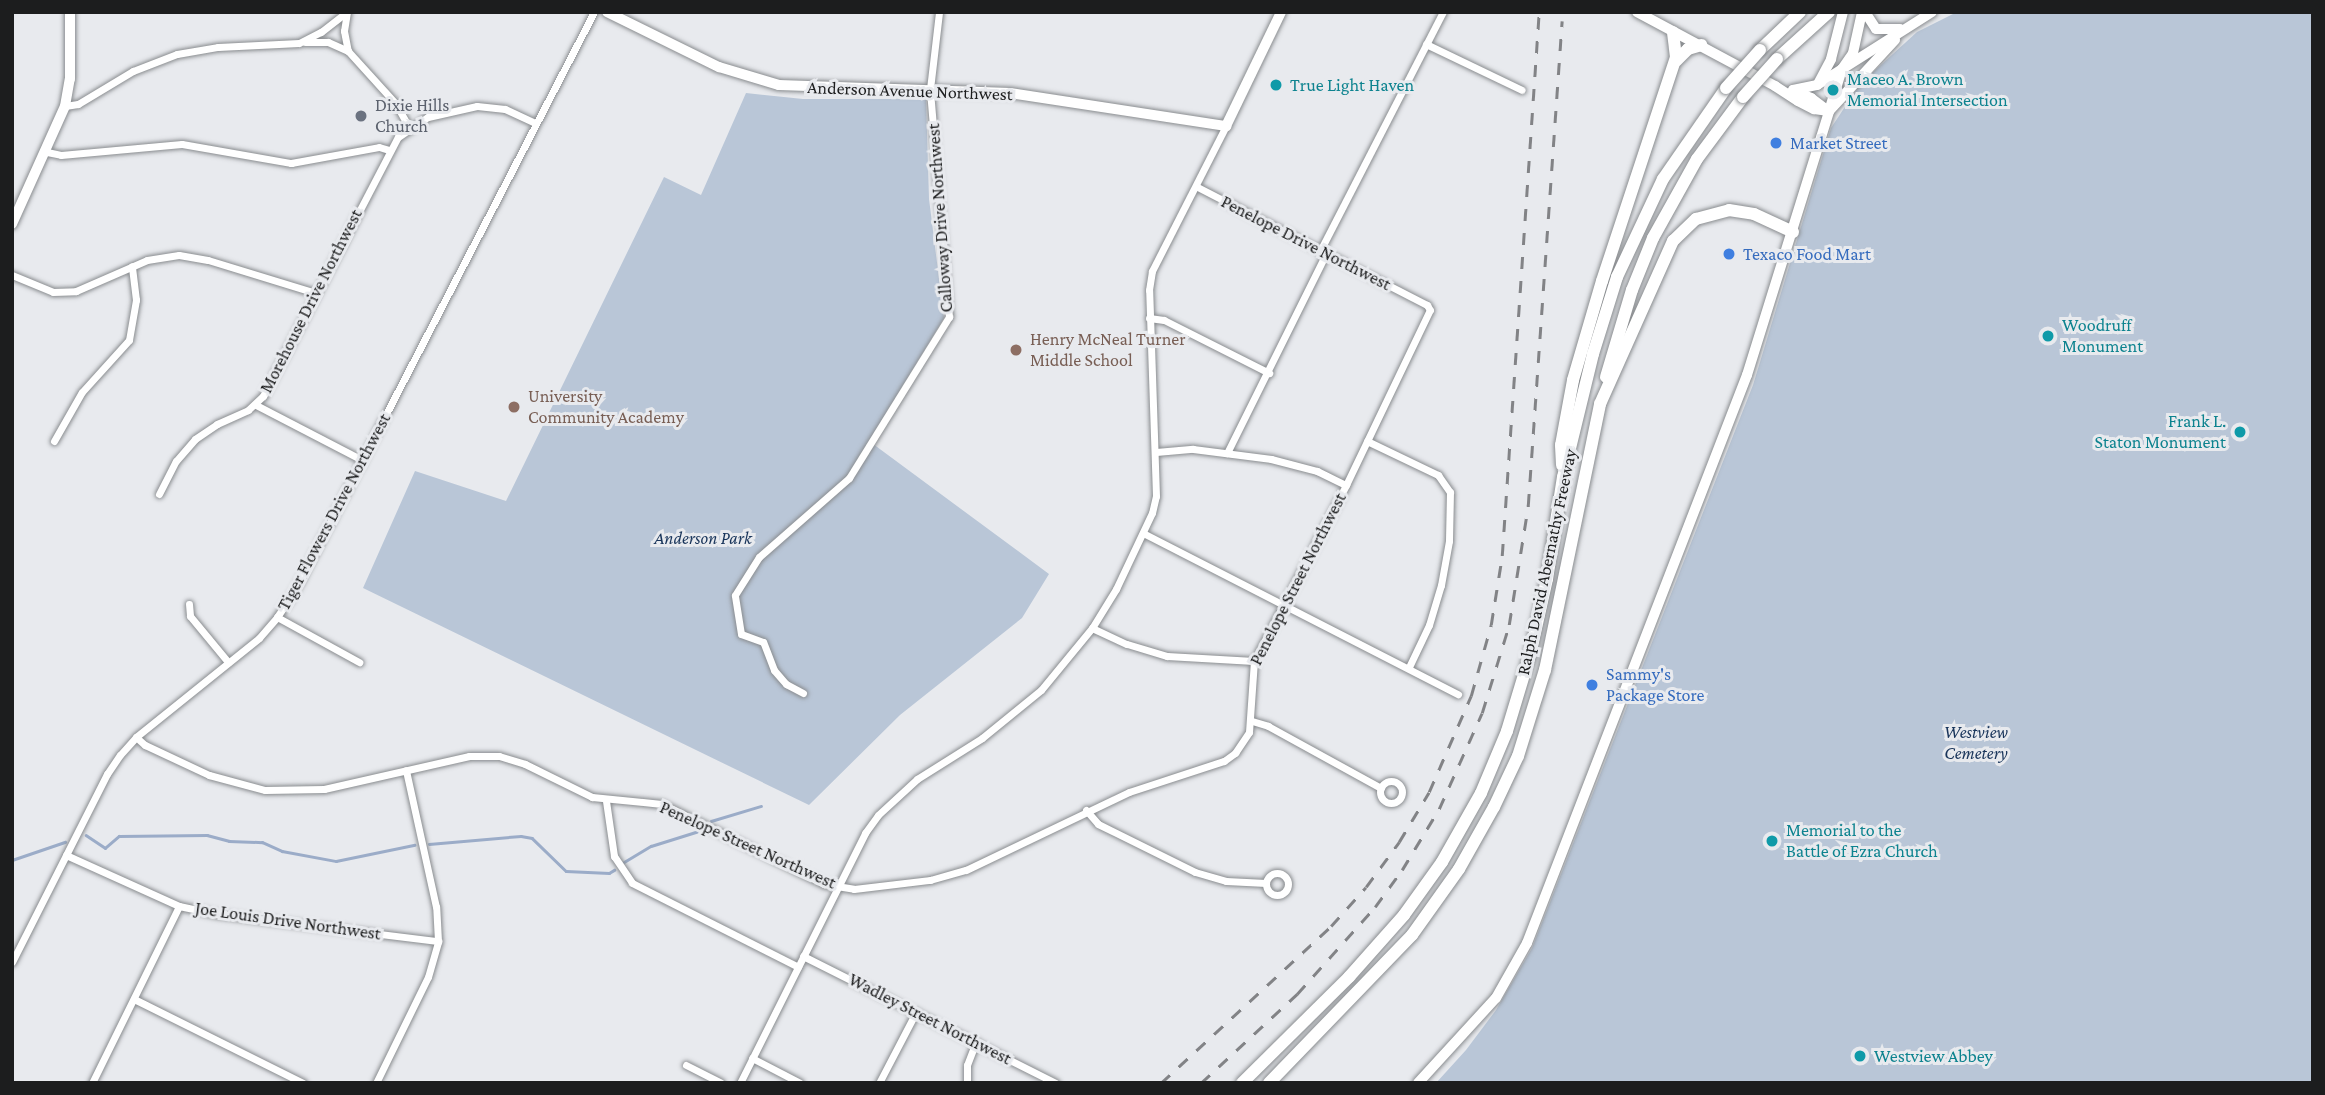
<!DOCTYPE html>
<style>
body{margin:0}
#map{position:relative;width:2325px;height:1095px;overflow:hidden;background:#e8eaee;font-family:"Crimson Pro",serif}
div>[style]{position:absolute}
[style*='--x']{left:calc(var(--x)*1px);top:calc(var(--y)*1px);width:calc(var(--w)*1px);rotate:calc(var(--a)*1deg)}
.green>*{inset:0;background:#b9c6d7}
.stream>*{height:2.5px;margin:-1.25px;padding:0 1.25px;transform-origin:1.25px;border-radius:1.25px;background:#9bacc8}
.roads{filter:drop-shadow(0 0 2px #898c8f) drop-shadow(0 0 2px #898c8f)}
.street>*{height:7px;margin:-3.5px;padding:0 3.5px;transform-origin:3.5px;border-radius:3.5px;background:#fff}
.street>.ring{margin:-3.5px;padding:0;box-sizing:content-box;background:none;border:7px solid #fff;border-radius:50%}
.secondary>*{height:10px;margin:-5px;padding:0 5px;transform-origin:5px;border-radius:5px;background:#fff}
.highway>*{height:12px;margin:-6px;padding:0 6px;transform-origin:6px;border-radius:6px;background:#fff}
.rail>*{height:2.5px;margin-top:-1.25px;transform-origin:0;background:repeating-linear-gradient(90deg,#828386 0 12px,transparent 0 24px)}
.bridges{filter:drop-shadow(0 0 2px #898c8f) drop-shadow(0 0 2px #898c8f)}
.highway-bridge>*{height:12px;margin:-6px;padding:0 6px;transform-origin:6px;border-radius:6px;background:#fff}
.dots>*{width:19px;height:19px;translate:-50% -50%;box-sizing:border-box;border:4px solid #e8eaee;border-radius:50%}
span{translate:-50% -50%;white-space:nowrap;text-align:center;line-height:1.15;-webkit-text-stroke:6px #e8eaee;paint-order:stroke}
.culture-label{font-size:18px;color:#0d838f}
.left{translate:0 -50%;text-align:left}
.right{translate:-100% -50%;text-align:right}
.street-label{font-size:18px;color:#1c1d1e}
.worship-label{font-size:18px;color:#5b616d}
.shop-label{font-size:18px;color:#366cbe}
.education-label{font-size:18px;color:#785e54}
.park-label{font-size:18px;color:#18345a;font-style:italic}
.frame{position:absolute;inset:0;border:14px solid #1c1d1e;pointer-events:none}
</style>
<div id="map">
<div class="green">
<i style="clip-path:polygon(1957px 12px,2313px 12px,2313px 1083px,1436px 1083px,1466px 1050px,1496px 1010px,1532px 948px,1753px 385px,1831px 128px,1860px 84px,1917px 32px)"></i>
<i style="clip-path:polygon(746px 93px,803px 99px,926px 99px,929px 199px,944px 318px,869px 441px,1049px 574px,1022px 618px,900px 715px,809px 805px,363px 588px,415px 471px,506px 501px,664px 177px,701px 195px)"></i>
</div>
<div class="stream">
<i style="--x:711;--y:821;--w:52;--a:-16.7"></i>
<i style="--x:86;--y:835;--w:23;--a:34"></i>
<i style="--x:105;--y:848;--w:18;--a:-41"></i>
<i style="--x:119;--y:836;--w:88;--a:-0.7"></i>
<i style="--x:207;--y:835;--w:23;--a:15"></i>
<i style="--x:229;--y:841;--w:33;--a:2"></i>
<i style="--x:262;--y:842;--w:22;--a:24"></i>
<i style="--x:282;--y:851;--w:55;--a:10.5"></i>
<i style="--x:336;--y:861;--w:80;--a:-11.6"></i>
<i style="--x:429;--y:844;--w:92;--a:-5"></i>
<i style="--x:521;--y:836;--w:11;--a:10"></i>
<i style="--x:532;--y:838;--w:47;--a:44.1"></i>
<i style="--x:566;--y:871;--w:43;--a:2.7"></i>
<i style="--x:609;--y:873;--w:6;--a:-31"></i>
<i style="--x:12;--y:860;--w:56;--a:-18.8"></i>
<i style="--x:624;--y:862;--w:31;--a:-31"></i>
<i style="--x:651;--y:846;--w:53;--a:-17.4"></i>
</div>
<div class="roads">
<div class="street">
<i style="--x:347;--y:12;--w:19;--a:99"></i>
<i style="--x:344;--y:31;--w:20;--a:79"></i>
<i style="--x:305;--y:42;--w:23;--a:0"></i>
<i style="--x:328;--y:42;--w:22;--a:24"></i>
<i style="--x:348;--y:51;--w:72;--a:47.8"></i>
<i style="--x:396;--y:104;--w:26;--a:61"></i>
<i style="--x:1426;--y:44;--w:106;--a:25.6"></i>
<i style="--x:65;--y:106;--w:13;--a:-9"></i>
<i style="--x:78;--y:104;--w:64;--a:-31"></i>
<i style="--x:133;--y:71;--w:47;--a:-21.1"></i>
<i style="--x:177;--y:54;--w:42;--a:-9.7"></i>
<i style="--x:218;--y:47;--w:81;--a:-2.8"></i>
<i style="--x:299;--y:43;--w:25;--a:-27"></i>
<i style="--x:321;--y:32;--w:33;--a:-38"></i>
<i style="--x:47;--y:152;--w:14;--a:12"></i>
<i style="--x:61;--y:155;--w:121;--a:-5.2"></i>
<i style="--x:182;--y:144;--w:111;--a:9.9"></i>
<i style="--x:291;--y:163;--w:89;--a:-10.3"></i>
<i style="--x:379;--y:147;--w:10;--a:17"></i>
<i style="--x:1320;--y:251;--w:269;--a:-62.8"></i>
<i style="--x:12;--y:275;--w:44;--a:22.5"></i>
<i style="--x:53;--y:292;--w:23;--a:-2"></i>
<i style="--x:76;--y:291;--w:77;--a:-23.6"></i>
<i style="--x:147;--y:260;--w:32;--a:-9"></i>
<i style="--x:179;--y:255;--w:29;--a:10"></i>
<i style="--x:208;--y:260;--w:113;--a:17"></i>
<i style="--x:1149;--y:318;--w:15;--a:8"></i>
<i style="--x:1164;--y:320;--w:118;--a:26.8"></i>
<i style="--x:256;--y:405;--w:119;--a:27.4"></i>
<i style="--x:54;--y:441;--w:56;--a:-60.3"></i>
<i style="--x:82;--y:392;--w:70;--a:-47.9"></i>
<i style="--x:129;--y:340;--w:41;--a:-80.1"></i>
<i style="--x:136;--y:300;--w:34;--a:-97"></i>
<i style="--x:1367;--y:441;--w:79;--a:25.6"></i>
<i style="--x:1438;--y:475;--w:21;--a:55"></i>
<i style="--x:1450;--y:492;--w:49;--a:91.2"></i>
<i style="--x:1449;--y:541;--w:45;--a:100.3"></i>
<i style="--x:1441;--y:585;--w:42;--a:106.7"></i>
<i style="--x:1429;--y:625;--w:47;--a:115.5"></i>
<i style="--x:1156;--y:452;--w:37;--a:-5"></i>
<i style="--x:1193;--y:449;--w:79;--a:7.3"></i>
<i style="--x:1271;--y:459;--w:48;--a:14.6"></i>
<i style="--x:1317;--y:471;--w:32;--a:26"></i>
<i style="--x:1227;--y:453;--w:222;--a:-63.6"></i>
<i style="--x:159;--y:494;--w:37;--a:-63"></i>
<i style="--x:176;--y:461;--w:29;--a:-49"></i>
<i style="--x:195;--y:439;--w:27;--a:-34"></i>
<i style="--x:217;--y:424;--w:34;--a:-24"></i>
<i style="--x:248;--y:410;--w:21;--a:-43"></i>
<i style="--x:263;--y:396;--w:292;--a:-62.5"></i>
<i style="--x:398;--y:137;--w:36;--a:-34"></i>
<i style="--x:428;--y:117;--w:50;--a:-12.7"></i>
<i style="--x:477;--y:106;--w:28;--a:6"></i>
<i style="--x:505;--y:109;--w:33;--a:25"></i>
<i style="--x:1143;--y:533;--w:354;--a:27.1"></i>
<i style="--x:189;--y:604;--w:12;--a:85"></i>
<i style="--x:190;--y:616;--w:60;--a:50.4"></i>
<i style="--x:277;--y:617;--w:94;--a:28.8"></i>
<i style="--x:1092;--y:628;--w:38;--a:25"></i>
<i style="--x:1127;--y:644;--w:42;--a:16.7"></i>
<i style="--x:1167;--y:656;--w:87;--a:3.3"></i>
<i style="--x:803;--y:693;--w:19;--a:-152"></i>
<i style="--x:786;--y:684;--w:18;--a:-131"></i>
<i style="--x:774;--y:670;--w:30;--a:-111"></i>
<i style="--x:763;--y:642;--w:23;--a:-160"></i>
<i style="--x:741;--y:634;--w:39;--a:-99"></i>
<i style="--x:735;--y:595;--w:45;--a:-57.7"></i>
<i style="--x:759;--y:557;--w:120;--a:-41.3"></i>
<i style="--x:849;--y:478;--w:190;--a:-58.2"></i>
<i style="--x:949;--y:317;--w:229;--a:-94.8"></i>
<i style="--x:930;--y:89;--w:78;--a:-83.3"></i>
<i style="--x:1252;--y:721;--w:17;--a:17"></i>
<i style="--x:1268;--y:726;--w:129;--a:28.8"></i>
<i style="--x:136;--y:737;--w:12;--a:42"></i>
<i style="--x:145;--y:745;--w:71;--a:25.1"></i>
<i style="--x:209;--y:775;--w:58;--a:15"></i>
<i style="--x:265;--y:790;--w:59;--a:-1"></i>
<i style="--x:324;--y:789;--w:149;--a:-12.8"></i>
<i style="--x:469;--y:756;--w:30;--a:0"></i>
<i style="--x:499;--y:756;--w:27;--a:17"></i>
<i style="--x:525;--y:764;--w:75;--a:26.2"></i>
<i style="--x:592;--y:797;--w:70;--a:5.7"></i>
<i style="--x:662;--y:804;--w:181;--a:26.3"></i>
<i style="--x:824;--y:884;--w:30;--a:9"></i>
<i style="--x:854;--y:889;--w:77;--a:-6.8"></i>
<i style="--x:930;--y:880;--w:37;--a:-16"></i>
<i style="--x:966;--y:870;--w:181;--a:-25.6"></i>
<i style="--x:1129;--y:792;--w:100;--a:-18.1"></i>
<i style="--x:1224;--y:761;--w:14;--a:-36"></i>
<i style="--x:1235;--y:753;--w:25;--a:-56"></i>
<i style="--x:1249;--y:732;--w:71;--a:-86"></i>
<i style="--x:1254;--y:661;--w:199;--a:-62.4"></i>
<i style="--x:1346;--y:485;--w:194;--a:-64.4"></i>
<i style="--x:1430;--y:310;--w:6;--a:-121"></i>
<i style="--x:1427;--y:305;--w:259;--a:-152.8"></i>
<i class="ring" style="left:1380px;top:781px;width:15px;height:15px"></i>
<i style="--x:606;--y:801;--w:56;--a:81.7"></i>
<i style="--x:614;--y:856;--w:32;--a:56"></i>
<i style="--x:632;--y:883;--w:186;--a:26.8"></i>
<i style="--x:1086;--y:810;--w:18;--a:49"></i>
<i style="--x:1098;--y:824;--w:108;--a:26.3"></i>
<i style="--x:1195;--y:872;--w:32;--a:16"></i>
<i style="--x:1226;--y:881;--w:40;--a:2.9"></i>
<i style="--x:66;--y:855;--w:124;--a:24.3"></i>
<i style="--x:179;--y:906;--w:39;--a:12"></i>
<i style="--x:217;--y:914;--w:223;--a:7"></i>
<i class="ring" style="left:1266px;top:873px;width:15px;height:15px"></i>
<i style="--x:803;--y:956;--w:283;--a:26.7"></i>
<i style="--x:12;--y:962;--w:211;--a:-63.2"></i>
<i style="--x:107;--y:774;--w:23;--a:-56"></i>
<i style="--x:120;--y:755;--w:24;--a:-48"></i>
<i style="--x:136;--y:737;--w:158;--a:-38.8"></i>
<i style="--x:259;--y:638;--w:28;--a:-49"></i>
<i style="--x:277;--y:617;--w:32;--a:-56"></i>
<i style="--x:295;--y:590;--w:651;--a:-62.65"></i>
<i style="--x:134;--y:999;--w:189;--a:26.4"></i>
<i style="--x:752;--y:1058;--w:54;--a:27.5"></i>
<i style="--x:686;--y:1065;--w:39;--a:27"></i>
<i style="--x:92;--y:1083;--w:197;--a:-63.8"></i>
<i style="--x:376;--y:1083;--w:118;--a:-63.9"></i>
<i style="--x:428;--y:977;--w:37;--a:-74"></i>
<i style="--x:438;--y:941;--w:34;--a:-93"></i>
<i style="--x:436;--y:907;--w:140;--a:-102.4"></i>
<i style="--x:740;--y:1083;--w:280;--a:-63.4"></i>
<i style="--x:865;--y:833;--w:22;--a:-54"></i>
<i style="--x:878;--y:815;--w:53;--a:-42.7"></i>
<i style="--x:917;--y:779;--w:77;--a:-32.2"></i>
<i style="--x:982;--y:738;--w:76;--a:-39.1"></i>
<i style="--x:1041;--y:690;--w:80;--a:-50.6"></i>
<i style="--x:1092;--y:628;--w:46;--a:-58.4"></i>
<i style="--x:1116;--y:589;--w:84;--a:-64.7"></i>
<i style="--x:1152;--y:513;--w:17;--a:-77"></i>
<i style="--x:1156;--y:496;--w:206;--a:-91.9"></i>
<i style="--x:1149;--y:290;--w:19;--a:-81"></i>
<i style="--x:1152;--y:271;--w:163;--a:-63"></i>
<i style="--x:879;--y:1083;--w:80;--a:-62.5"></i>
<i style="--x:967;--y:1083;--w:18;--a:-90"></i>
<i style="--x:967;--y:1065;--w:25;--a:-69"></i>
</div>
<div class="secondary">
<i style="--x:607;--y:12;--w:125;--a:26.2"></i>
<i style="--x:719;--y:67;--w:63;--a:16.7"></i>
<i style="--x:779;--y:85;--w:231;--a:2"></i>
<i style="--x:1010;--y:93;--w:219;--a:8.7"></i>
<i style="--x:1226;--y:126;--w:127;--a:-64.2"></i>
<i style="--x:1637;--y:12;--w:157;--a:28.2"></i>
<i style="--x:1775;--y:86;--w:27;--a:33"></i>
<i style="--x:1798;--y:101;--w:18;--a:27"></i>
<i style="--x:1814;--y:109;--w:15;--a:8"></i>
<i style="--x:1865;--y:12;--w:20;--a:57"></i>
<i style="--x:1876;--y:29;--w:24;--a:0"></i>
<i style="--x:1819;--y:82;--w:26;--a:-62"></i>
<i style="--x:1831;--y:59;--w:49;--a:-75.7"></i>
<i style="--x:1793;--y:90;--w:25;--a:-12"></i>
<i style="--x:1817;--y:85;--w:136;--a:-32.4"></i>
<i style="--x:1793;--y:90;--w:20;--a:24"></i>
<i style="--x:1811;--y:98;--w:21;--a:37"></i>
<i style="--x:1829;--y:111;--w:97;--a:-47.1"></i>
<i style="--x:12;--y:224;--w:129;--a:-65.8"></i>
<i style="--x:65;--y:106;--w:27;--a:-80"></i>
<i style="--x:70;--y:79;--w:67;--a:-90"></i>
<i style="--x:1418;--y:1083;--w:115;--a:-47.5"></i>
<i style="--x:1496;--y:998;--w:63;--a:-60.6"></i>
<i style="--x:1527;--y:943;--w:609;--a:-68.83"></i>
<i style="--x:1747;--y:375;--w:276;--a:-72.7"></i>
<i style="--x:1829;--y:111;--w:44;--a:-72.8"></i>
<i style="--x:1842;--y:69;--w:19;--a:-55"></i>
<i style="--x:1853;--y:53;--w:42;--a:-77.6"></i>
</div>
<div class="highway">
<i style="--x:1760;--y:50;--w:55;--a:-43.5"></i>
<i style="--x:1777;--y:59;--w:70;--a:-42.1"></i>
<i style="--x:1676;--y:61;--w:17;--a:-45"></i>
<i style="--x:1688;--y:49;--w:14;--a:-17"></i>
<i style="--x:1606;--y:377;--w:91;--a:-73.4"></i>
<i style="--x:1632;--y:290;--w:56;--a:-68"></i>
<i style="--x:1653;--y:238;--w:90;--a:-60.9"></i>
<i style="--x:1697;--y:159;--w:77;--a:-53.4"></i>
<i style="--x:1562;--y:465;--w:20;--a:-93"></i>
<i style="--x:1561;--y:445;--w:66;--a:-79.5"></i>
<i style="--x:1573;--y:380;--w:103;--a:-73.7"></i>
<i style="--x:1602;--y:281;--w:236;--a:-71.7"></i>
<i style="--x:1676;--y:57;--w:25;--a:-97"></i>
<i style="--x:1242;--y:1083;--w:151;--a:-44.7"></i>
<i style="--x:1349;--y:977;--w:83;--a:-48.4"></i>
<i style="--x:1404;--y:915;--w:65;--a:-54.4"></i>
<i style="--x:1442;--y:862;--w:79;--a:-60.5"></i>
<i style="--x:1481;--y:793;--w:67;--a:-67.2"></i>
<i style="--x:1507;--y:731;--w:79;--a:-73.2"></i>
<i style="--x:1530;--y:655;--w:78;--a:-77.4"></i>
<i style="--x:1547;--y:579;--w:103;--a:-81.1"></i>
<i style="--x:1563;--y:477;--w:127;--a:-76.3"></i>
<i style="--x:1593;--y:354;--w:81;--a:-72.7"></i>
<i style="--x:1617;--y:277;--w:108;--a:-64.9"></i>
<i style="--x:1663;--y:179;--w:111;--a:-55.3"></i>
<i style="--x:1269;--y:1083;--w:206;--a:-46"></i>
<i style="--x:1412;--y:935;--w:81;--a:-54.5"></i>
<i style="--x:1459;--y:869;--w:71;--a:-60.6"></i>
<i style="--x:1494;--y:807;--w:56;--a:-64.8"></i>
<i style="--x:1518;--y:756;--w:90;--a:-72.6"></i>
<i style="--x:1545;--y:670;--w:272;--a:-78.3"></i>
<i style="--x:1600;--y:404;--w:179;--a:-65.9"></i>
<i style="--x:1673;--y:241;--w:32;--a:-44"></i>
<i style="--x:1696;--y:219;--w:34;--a:-15"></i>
<i style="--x:1729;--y:210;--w:25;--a:9"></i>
<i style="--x:1754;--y:214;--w:43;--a:24.8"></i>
</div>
</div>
<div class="rail">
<i style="--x:1161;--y:1083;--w:231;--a:-42.7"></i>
<i style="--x:1331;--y:926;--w:52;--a:-48.1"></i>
<i style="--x:1366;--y:887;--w:56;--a:-53.7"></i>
<i style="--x:1399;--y:842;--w:58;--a:-59"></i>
<i style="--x:1429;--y:792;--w:105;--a:-66.4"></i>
<i style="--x:1471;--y:696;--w:74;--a:-74.3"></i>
<i style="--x:1491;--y:625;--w:70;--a:-80.9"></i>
<i style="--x:1502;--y:556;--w:545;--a:-86.11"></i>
<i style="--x:1201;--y:1083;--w:131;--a:-42.8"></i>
<i style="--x:1297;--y:994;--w:117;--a:-48.1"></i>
<i style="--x:1375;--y:907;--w:46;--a:-53.9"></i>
<i style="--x:1402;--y:870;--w:71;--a:-58.8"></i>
<i style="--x:1439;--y:809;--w:105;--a:-65.9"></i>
<i style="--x:1482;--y:713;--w:92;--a:-72.9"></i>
<i style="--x:1509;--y:625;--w:121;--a:-80.9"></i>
<i style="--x:1528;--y:506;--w:486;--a:-86"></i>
</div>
<div class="bridges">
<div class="highway-bridge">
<i style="--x:1726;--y:88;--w:51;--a:-48.2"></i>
<i style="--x:1743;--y:97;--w:51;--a:-48.2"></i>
</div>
</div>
<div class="dots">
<i style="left:1276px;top:85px;background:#0f9aa8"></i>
<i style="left:1833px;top:90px;background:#0f9aa8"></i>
<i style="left:361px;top:116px;background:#6b7280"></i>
<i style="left:1776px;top:143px;background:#3f7fe0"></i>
<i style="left:1729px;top:254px;background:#3f7fe0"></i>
<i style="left:2048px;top:336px;background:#0f9aa8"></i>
<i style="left:1016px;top:350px;background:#8d6e63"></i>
<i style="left:514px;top:407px;background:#8d6e63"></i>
<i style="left:2240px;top:432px;background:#0f9aa8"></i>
<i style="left:1592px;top:685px;background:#3f7fe0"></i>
<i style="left:1772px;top:841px;background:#0f9aa8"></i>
<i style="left:1860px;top:1056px;background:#0f9aa8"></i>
</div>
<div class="culture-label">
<span class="left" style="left:1847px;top:90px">Maceo A. Brown<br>Memorial Intersection</span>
<span class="left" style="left:1290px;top:85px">True Light Haven</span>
<span class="left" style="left:2062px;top:336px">Woodruff<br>Monument</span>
<span class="right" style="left:2226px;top:432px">Frank L.<br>Staton Monument</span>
<span class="left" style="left:1786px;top:841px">Memorial to the<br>Battle of Ezra Church</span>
<span class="left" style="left:1874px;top:1056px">Westview Abbey</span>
</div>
<div class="street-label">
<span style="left:910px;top:91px;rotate:2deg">Anderson Avenue Northwest</span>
<span style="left:940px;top:218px;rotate:-94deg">Calloway Drive Northwest</span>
<span style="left:1306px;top:243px;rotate:27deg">Penelope Drive Northwest</span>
<span style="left:311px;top:301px;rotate:-63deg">Morehouse Drive Northwest</span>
<span style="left:334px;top:512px;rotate:-62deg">Tiger Flowers Drive Northwest</span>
<span style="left:1547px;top:562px;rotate:-78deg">Ralph David Abernathy Freeway</span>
<span style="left:1298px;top:579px;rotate:-63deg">Penelope Street Northwest</span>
<span style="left:748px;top:845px;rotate:24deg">Penelope Street Northwest</span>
<span style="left:288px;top:921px;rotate:8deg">Joe Louis Drive Northwest</span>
<span style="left:930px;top:1019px;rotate:27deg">Wadley Street Northwest</span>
</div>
<div class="worship-label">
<span class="left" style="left:375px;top:116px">Dixie Hills<br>Church</span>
</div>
<div class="shop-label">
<span class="left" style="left:1790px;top:143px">Market Street</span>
<span class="left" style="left:1743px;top:254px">Texaco Food Mart</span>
<span class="left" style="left:1606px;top:685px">Sammy's<br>Package Store</span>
</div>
<div class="education-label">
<span class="left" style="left:1030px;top:350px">Henry McNeal Turner<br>Middle School</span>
<span class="left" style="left:528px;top:407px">University<br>Community Academy</span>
</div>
<div class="park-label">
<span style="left:703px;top:538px">Anderson Park</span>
<span style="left:1976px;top:743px">Westview<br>Cemetery</span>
</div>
<div class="frame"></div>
</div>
